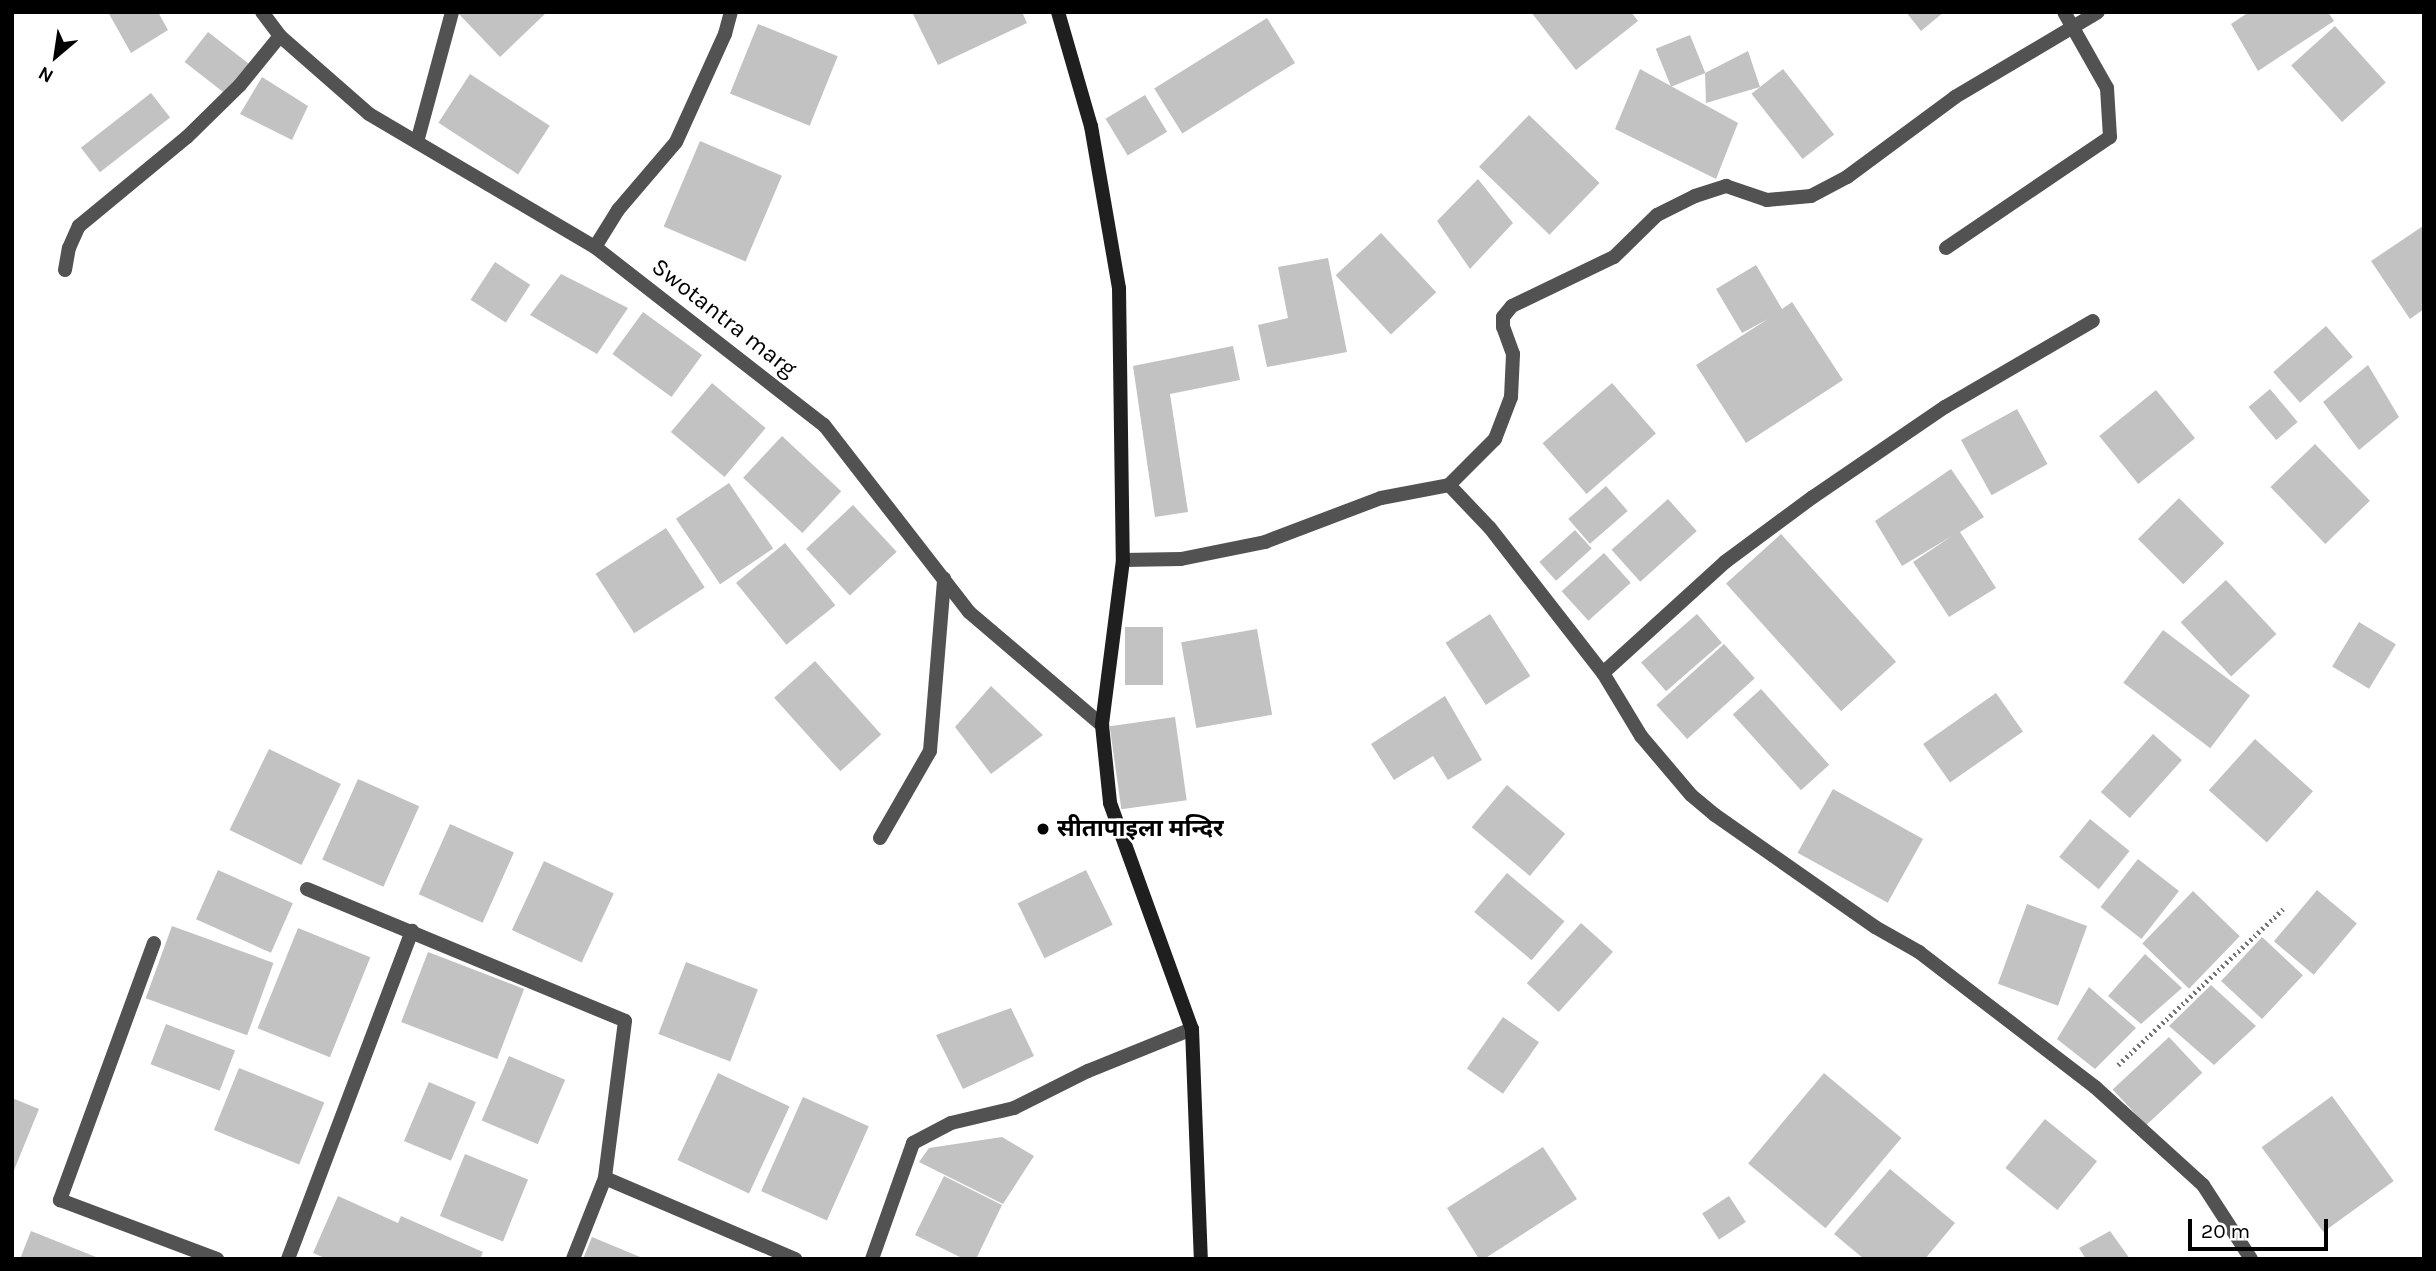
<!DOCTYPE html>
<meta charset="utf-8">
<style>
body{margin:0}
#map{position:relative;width:2436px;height:1271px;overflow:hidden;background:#fff;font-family:Karla,"Noto Sans Devanagari",sans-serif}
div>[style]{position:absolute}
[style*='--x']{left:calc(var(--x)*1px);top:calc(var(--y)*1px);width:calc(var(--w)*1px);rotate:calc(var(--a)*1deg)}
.building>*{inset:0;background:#c2c2c2;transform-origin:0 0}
.path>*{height:4.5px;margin-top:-2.25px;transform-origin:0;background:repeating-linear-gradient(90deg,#747474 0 2px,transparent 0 5.5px)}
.minor>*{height:14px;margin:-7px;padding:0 7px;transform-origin:7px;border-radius:7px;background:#525252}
.secondary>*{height:14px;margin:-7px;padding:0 7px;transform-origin:7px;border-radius:7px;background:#1f1f1f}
.dots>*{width:19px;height:19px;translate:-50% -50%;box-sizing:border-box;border:4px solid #fff;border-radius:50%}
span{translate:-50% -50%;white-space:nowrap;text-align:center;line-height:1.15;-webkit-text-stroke:5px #fff;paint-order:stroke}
.street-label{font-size:24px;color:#000}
.poi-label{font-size:24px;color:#000;font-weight:700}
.left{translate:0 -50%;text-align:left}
.frame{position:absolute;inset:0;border:14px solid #000;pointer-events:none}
.north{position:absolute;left:21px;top:21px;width:70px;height:70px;-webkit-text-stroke:5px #fff;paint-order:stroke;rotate:209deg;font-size:19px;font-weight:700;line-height:28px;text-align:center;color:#000}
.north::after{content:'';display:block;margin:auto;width:24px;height:32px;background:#000;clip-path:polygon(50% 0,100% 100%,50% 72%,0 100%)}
.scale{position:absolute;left:2188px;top:1219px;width:140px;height:32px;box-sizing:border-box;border:4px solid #000;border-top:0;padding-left:9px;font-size:21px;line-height:24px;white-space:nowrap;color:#000;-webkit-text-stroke:5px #fff;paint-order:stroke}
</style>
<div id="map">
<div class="building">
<i style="clip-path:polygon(108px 12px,158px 12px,168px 30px,131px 53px)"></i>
<i style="clip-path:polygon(457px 12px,547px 12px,500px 57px)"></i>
<i style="clip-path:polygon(912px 12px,1022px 12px,1027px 23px,938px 65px)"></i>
<i style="clip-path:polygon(1531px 12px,1631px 12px,1638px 21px,1576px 70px)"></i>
<i style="clip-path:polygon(1906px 12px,1944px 12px,1921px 31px)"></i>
<i style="clip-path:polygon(2249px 12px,2328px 12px,2334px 21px,2258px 71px,2231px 24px)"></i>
<i style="left:1267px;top:18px;width:53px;height:133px;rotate:58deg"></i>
<i style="left:758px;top:24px;width:86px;height:75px;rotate:22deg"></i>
<i style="left:2335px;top:26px;width:76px;height:59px;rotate:48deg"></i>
<i style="left:208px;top:32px;width:55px;height:38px;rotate:38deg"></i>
<i style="left:1690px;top:35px;width:41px;height:37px;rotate:68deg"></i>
<i style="clip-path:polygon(1748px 51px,1760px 87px,1706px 103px,1705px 73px)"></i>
<i style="clip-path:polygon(1640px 69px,1738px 123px,1716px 179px,1615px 129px)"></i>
<i style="left:1783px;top:69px;width:83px;height:40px;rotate:52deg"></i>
<i style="left:470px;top:74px;width:95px;height:58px;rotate:33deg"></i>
<i style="clip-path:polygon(262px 77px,308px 106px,292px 140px,240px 114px)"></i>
<i style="left:151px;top:93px;width:31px;height:89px;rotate:52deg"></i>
<i style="left:1145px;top:95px;width:43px;height:46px;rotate:59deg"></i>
<i style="left:1529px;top:115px;width:98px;height:72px;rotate:44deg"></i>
<i style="left:700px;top:141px;width:89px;height:93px;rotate:23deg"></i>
<i style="clip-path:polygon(1478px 179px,1513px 223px,1470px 269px,1437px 221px)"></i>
<i style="clip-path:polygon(2423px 226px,2424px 309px,2410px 319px,2371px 261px)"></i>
<i style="left:1381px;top:233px;width:81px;height:62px;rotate:47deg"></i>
<i style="clip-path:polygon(1328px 258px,1347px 352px,1267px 367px,1258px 325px,1288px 318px,1278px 267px)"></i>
<i style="left:495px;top:262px;width:42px;height:45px;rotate:33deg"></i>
<i style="clip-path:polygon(1756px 265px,1782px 309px,1792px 302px,1843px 380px,1746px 443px,1696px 365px,1768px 319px,1742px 333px,1716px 289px)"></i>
<i style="clip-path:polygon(561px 274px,628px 308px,597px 354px,530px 315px)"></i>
<i style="left:643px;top:312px;width:73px;height:52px;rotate:36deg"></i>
<i style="left:2326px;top:326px;width:41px;height:70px;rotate:49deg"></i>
<i style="clip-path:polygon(1233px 346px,1240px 380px,1170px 394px,1188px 512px,1155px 517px,1133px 366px)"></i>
<i style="clip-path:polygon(2368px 365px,2399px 417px,2359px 450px,2323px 402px)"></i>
<i style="left:712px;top:383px;width:70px;height:64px;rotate:40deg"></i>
<i style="left:1612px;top:383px;width:67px;height:92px;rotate:49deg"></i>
<i style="left:2270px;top:389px;width:43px;height:28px;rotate:50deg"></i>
<i style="left:2156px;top:390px;width:62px;height:73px;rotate:51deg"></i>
<i style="left:2017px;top:409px;width:63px;height:64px;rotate:61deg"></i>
<i style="left:782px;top:436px;width:81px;height:57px;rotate:43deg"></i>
<i style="left:2315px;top:444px;width:79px;height:62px;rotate:46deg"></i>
<i style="clip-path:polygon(1951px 469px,1984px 517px,1960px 532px,1996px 588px,1949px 617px,1913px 562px,1952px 536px,1902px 566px,1875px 521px)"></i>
<i style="left:729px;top:483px;width:79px;height:64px;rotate:56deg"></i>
<i style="left:1606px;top:486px;width:33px;height:50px;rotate:49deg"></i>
<i style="left:2179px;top:498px;width:64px;height:58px;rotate:45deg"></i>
<i style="left:1668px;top:499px;width:43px;height:76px;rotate:48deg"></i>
<i style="left:853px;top:505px;width:64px;height:64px;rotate:47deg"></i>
<i style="left:666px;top:528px;width:71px;height:84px;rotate:57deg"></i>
<i style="left:1575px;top:530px;width:25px;height:48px;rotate:48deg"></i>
<i style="left:1781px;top:534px;width:172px;height:74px;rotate:48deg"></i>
<i style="left:785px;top:543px;width:80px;height:63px;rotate:51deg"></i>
<i style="left:1604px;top:553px;width:40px;height:57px;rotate:48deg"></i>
<i style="left:2226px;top:580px;width:74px;height:62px;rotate:47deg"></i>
<i style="left:1490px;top:614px;width:74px;height:53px;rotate:57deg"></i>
<i style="left:1697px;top:614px;width:38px;height:74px;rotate:49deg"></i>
<i style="left:2359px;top:622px;width:43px;height:52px;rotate:31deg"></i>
<i style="left:1125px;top:627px;width:38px;height:58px"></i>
<i style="left:1257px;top:629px;width:87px;height:77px;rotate:80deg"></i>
<i style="left:2163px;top:630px;width:109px;height:66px;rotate:37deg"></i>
<i style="left:1724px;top:644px;width:46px;height:91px;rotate:48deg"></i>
<i style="left:815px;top:661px;width:99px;height:55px;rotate:48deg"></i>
<i style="clip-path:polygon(991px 686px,1043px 735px,991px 774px,955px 727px)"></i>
<i style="left:1761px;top:689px;width:102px;height:38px;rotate:48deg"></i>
<i style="left:1996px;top:693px;width:47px;height:89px;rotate:55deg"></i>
<i style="clip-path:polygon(1445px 696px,1482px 760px,1448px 780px,1433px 756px,1394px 780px,1371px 744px)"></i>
<i style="left:1175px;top:717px;width:84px;height:66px;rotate:82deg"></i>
<i style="left:2153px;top:734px;width:39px;height:78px;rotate:42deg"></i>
<i style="left:2255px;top:739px;width:78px;height:69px;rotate:42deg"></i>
<i style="left:269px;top:749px;width:80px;height:90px;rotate:26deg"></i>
<i style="left:358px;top:779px;width:67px;height:88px;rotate:24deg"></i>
<i style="left:1507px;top:785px;width:76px;height:55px;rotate:40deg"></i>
<i style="left:1833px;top:789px;width:103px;height:73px;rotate:29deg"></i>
<i style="left:2090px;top:819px;width:51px;height:49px;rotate:39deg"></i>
<i style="left:450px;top:824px;width:70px;height:77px;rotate:24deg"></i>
<i style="left:2138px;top:859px;width:52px;height:61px;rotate:38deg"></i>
<i style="left:544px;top:861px;width:77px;height:76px;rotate:25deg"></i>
<i style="left:218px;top:870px;width:82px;height:54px;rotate:24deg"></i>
<i style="left:1086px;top:870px;width:61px;height:76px;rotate:64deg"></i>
<i style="left:1507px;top:873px;width:75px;height:51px;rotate:40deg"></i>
<i style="left:2317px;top:890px;width:52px;height:67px;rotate:40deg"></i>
<i style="left:2193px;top:891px;width:65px;height:73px;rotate:44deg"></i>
<i style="left:2027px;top:904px;width:64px;height:85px;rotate:20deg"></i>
<i style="left:1581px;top:923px;width:43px;height:81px;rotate:42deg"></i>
<i style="left:172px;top:926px;width:108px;height:77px;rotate:20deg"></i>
<i style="left:298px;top:928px;width:78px;height:108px;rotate:22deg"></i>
<i style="left:2262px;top:937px;width:56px;height:60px;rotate:43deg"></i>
<i style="left:428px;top:952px;width:103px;height:75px;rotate:21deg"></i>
<i style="clip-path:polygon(2145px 954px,2182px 988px,2141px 1024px,2108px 996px)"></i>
<i style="left:686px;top:962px;width:77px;height:77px;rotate:21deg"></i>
<i style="clip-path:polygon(2211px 985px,2256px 1026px,2214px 1065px,2169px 1026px)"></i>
<i style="clip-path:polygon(2089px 987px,2136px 1028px,2095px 1069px,2057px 1039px)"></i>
<i style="clip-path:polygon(1011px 1008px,1034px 1056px,963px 1089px,936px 1035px)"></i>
<i style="left:1503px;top:1017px;width:44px;height:63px;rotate:35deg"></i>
<i style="left:166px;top:1024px;width:74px;height:43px;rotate:21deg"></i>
<i style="left:2169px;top:1037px;width:49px;height:77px;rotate:47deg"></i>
<i style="left:509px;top:1056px;width:61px;height:70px;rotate:23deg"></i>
<i style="left:239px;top:1068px;width:92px;height:67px;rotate:22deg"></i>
<i style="left:718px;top:1073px;width:79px;height:96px;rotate:25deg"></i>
<i style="left:1824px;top:1073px;width:101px;height:118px;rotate:40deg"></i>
<i style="left:429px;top:1082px;width:51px;height:64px;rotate:23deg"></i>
<i style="left:2332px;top:1096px;width:105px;height:87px;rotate:54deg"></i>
<i style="left:803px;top:1097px;width:72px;height:103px;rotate:24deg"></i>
<i style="clip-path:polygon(12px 1098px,39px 1109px,12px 1175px)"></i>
<i style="left:2045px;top:1119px;width:67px;height:63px;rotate:39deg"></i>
<i style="clip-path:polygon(1002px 1137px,1034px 1156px,1003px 1204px,919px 1162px,929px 1148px)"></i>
<i style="clip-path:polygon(1543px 1147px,1577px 1199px,1484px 1259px,1479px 1259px,1447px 1208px)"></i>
<i style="left:465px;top:1154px;width:68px;height:67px;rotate:22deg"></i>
<i style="clip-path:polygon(1890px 1169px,1955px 1223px,1925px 1259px,1864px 1259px,1834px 1234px)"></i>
<i style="clip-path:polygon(944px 1176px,1002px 1205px,976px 1259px,964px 1259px,915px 1235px)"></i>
<i style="clip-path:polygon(338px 1196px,398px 1223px,401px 1216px,483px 1252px,480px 1259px,327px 1259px,313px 1253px)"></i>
<i style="left:1729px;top:1196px;width:31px;height:32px;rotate:57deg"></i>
<i style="clip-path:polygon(31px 1231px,101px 1259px,20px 1259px)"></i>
<i style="clip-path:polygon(2110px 1231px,2130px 1259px,2086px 1259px,2079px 1248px)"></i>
<i style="clip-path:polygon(592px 1237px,645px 1259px,583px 1259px)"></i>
</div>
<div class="path">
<i style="--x:2118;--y:1065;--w:227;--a:-43.4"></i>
</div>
<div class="minor">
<i style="--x:262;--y:12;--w:30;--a:53"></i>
<i style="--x:280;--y:36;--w:118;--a:41.2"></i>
<i style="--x:369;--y:114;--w:262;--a:30.5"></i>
<i style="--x:595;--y:247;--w:290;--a:37.9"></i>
<i style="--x:824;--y:425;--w:237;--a:52.2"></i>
<i style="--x:969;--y:612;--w:175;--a:40.4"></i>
<i style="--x:417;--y:142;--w:135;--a:-74.9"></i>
<i style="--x:595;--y:247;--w:44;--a:-58.1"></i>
<i style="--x:618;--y:210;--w:89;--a:-49.5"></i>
<i style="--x:676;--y:142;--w:119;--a:-65.6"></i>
<i style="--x:725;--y:34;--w:23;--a:-75"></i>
<i style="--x:1946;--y:248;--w:198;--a:-34.1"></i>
<i style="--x:2110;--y:137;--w:49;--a:-93.5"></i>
<i style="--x:2107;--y:88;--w:87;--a:-119.5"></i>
<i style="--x:65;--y:270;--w:22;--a:-80"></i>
<i style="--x:69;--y:248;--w:24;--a:-66"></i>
<i style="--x:79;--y:226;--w:140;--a:-39.5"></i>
<i style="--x:187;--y:137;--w:74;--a:-44.5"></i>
<i style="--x:240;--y:85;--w:63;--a:-50.8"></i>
<i style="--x:1449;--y:485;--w:65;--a:-45"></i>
<i style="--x:1495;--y:439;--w:45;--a:-69.1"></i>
<i style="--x:1511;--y:397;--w:43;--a:-87.3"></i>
<i style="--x:1513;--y:354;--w:29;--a:-110"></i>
<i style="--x:1503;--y:327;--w:10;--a:-90"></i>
<i style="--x:1503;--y:317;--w:14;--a:-51"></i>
<i style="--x:1512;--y:306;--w:113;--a:-25.7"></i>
<i style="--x:1614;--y:257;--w:60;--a:-44.3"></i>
<i style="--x:1657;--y:215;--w:42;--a:-26.6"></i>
<i style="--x:1695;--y:196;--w:33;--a:-18"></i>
<i style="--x:1726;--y:186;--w:43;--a:18.9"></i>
<i style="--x:1767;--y:200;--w:44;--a:-5.2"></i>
<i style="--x:1811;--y:196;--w:41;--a:-27.8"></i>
<i style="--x:1847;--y:177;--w:134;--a:-36.5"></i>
<i style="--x:1955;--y:97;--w:166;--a:-30.7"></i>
<i style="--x:1123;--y:560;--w:58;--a:-1"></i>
<i style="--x:1181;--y:559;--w:86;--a:-11.4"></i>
<i style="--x:1265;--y:542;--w:124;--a:-20.8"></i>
<i style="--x:1381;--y:498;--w:69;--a:-10.8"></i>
<i style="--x:1449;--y:485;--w:59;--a:46.4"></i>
<i style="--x:1490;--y:528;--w:184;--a:52.1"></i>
<i style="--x:1603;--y:673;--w:74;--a:58.9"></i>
<i style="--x:1641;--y:736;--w:77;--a:49.7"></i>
<i style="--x:1691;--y:795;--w:31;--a:40"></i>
<i style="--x:1715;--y:815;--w:195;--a:35"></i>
<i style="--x:1875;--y:927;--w:51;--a:29.6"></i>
<i style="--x:1919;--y:952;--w:222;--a:37.5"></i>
<i style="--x:2095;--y:1087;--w:146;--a:42.2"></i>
<i style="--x:2203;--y:1185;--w:88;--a:57"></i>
<i style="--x:1603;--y:673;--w:165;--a:-42.3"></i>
<i style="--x:1725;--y:562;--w:109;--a:-36.5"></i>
<i style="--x:1813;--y:497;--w:160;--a:-34.3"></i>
<i style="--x:1945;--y:407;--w:171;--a:-30.2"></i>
<i style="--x:880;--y:838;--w:100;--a:-60.1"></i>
<i style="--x:930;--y:751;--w:173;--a:-85.3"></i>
<i style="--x:307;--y:889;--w:344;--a:22.5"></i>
<i style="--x:625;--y:1021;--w:158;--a:97.3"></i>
<i style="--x:605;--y:1178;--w:87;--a:111.6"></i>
<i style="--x:154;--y:943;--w:274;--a:110.1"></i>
<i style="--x:60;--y:1200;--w:168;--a:20.6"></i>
<i style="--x:605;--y:1178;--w:207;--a:23.1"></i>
<i style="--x:288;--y:1259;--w:351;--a:-69.3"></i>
<i style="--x:872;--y:1259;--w:123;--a:-70.5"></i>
<i style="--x:913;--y:1143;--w:43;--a:-27.8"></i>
<i style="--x:951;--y:1123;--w:65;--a:-13.4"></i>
<i style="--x:1014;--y:1108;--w:83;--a:-26.6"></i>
<i style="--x:1088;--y:1071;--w:112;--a:-22"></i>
</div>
<div class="secondary">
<i style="--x:1058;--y:12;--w:119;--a:73.9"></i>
<i style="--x:1091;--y:126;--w:164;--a:80.2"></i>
<i style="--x:1119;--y:288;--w:272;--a:89.2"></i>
<i style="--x:1123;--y:560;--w:166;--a:97.3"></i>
<i style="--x:1102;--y:725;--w:78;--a:84.1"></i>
<i style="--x:1110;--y:803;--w:240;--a:70.1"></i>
<i style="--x:1192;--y:1029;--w:230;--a:87.8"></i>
</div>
<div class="dots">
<i style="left:1043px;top:829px;background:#000"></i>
</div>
<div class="street-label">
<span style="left:724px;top:318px;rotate:38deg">Swotantra marg</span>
</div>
<div class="poi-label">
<span class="left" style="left:1057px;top:829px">सीतापाइला मन्दिर</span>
</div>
<div class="frame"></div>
<div class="north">N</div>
<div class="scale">20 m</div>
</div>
